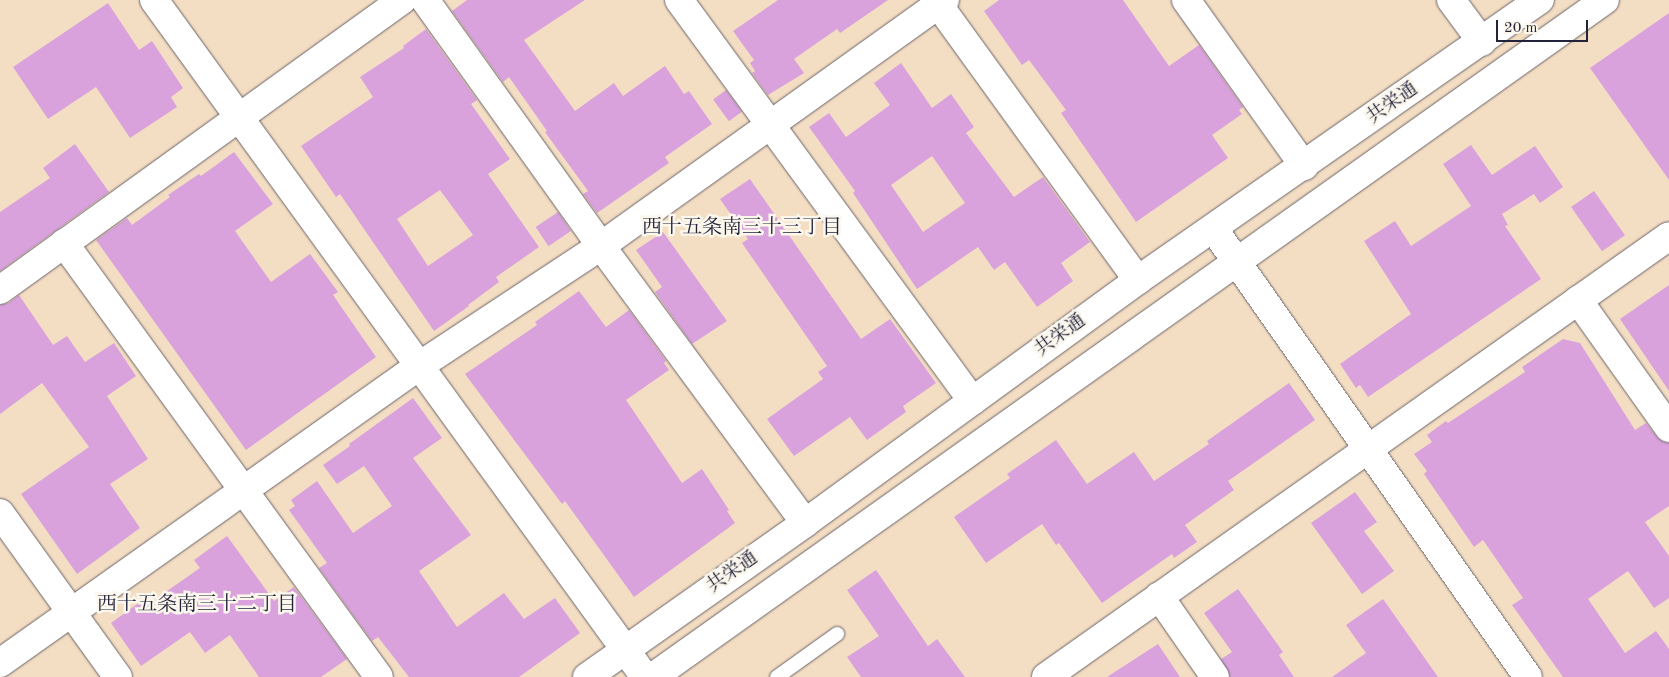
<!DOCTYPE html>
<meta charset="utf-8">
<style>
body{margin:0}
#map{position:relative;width:1669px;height:677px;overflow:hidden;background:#f4dec3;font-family:"Old Standard TT","Noto Serif JP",serif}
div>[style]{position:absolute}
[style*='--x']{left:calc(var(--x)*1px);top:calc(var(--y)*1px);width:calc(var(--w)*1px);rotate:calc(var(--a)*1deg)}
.building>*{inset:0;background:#d9a2dd;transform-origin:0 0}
.roads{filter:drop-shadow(0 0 1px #6c646b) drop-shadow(0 0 1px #6c646b)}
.service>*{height:14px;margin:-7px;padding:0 7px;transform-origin:7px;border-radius:7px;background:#fff}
.minor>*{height:28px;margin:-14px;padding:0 14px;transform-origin:14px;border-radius:14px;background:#fff}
.tertiary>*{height:28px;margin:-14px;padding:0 14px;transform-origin:14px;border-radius:14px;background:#fff}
span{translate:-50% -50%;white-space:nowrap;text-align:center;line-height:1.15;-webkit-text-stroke:5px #fbf7ec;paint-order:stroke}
.street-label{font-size:19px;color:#22223b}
.neighbourhood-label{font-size:20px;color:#22223b}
.scale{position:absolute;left:1496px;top:20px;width:92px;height:22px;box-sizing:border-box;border:2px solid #22223b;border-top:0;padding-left:6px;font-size:15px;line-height:18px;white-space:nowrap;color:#22223b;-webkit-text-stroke:4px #fbf7ec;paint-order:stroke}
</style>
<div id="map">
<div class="building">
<i style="clip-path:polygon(467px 0,585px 0,524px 40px,575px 111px,614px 83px,623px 96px,665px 66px,684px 94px,689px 91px,712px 124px,665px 157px,669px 163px,597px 213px,583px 194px,588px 191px,545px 132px,547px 131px,509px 77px,503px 82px,452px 11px)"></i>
<i style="clip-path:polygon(778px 0,888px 0,840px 33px,837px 29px,794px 59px,804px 73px,768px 95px,752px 73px,755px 71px,750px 63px,754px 60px,733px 31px)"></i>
<i style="clip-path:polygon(999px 0,1123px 0,1169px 66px,1199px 45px,1243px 107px,1239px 110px,1242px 114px,1212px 135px,1228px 158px,1136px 222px,1061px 113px,1066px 110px,1029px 60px,1022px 65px,984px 11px)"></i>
<i style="clip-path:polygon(108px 3px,139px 50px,152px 41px,183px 88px,171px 97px,177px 107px,130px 138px,96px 87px,48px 119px,13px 67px)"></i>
<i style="clip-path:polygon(1669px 13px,1669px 180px,1590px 68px)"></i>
<i style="clip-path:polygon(evenodd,426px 29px,477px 100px,471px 104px,510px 159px,488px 174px,539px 247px,496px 277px,499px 282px,468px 305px,469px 306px,434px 331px,340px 194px,336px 197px,301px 146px,373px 97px,360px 77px,404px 48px,403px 46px,426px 29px,440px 190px,473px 235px,428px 266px,397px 219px,440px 190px)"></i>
<i style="clip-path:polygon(evenodd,901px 63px,932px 108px,951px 94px,974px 127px,966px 133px,1014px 197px,1043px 177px,1090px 242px,1061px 263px,1073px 281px,1037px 307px,1005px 262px,994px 270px,978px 247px,917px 289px,853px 193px,855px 191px,809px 127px,829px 113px,846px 137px,890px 105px,874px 83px,901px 63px,932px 156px,965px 203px,923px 232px,891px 185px,932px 156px)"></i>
<i style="left:726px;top:90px;width:27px;height:16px;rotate:54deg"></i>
<i style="clip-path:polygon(75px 144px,109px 192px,0 271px,0 212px,50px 178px,43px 168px)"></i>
<i style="clip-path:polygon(1471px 145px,1492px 175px,1535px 146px,1563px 187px,1540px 203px,1534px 194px,1502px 214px,1508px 225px,1505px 226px,1541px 279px,1368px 397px,1360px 385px,1356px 388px,1340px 364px,1411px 314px,1364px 241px,1395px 221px,1411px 246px,1471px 206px,1443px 164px)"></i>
<i style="clip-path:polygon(234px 152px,273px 204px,235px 231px,271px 282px,310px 254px,338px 292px,333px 295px,376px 357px,246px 450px,96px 240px,127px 218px,132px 225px,170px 197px,168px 195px,199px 174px,201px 176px)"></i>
<i style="clip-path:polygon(750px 179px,861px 339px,890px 319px,936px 383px,903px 406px,906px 412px,867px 440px,850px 417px,794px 456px,767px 419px,823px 379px,818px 372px,827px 366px,742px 243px,748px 239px,720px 199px)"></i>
<i style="left:1594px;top:191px;width:54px;height:28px;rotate:55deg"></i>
<i style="left:558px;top:212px;width:23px;height:27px;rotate:56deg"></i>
<i style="clip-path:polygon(663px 232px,727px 321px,692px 344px,655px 292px,662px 287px,636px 250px)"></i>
<i style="clip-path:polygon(1669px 285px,1669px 391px,1620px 319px)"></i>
<i style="clip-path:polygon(579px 291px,606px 327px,629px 310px,666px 361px,664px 363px,669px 370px,626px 400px,682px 483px,702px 469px,729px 510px,727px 511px,735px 523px,634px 597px,565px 501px,562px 504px,465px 374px,537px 325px,535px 322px)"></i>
<i style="clip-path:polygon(19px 295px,53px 345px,67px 336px,85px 362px,114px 343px,136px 376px,107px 396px,148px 459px,110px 484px,140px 528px,77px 574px,21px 494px,89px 447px,42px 383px,0 414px,0 305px,9px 303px)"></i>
<i style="clip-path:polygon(1563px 339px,1580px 343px,1635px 430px,1646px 423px,1657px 437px,1669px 443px,1669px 506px,1645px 522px,1669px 556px,1669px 598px,1654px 608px,1628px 571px,1588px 599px,1625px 653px,1656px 631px,1669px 649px,1669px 677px,1563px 677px,1512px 605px,1523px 598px,1483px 540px,1474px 547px,1424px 474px,1427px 471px,1414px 454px,1432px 442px,1427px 435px,1446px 421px,1448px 423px,1525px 372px,1522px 367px)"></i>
<i style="clip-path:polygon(1289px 383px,1315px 420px,1228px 481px,1234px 490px,1185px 525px,1197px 542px,1174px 558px,1172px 554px,1102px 603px,1059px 543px,1056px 545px,1042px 524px,986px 563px,954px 517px,1010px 478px,1007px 474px,1056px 440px,1087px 484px,1134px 452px,1154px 481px,1209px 444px,1207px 441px)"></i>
<i style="clip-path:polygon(413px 398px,442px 438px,413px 458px,471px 535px,419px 571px,457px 627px,504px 593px,524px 619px,555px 598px,580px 633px,519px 677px,409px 677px,378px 637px,372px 641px,319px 568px,327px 563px,289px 510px,295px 506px,291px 500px,317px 481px,353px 533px,392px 506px,364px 466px,337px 484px,323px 465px,350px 446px,349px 444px)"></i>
<i style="clip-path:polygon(1355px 492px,1377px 522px,1364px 531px,1394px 571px,1362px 594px,1311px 523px)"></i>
<i style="clip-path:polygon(227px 536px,274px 601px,294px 587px,347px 659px,321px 677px,259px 677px,230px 635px,205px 653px,190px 632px,141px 666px,111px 623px,140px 602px,144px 607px,200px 568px,194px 560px)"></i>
<i style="clip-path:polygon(876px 570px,928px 646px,937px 639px,965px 677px,861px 677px,847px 657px,879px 636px,847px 590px)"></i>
<i style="clip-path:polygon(1238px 589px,1283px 652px,1279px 655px,1294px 677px,1230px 677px,1221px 659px,1232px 652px,1204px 613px)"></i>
<i style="clip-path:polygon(1383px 599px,1419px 650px,1438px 677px,1332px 677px,1366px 653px,1346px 625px)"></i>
<i style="clip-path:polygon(1158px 644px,1180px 677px,1107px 677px)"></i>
</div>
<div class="roads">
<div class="service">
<i style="--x:777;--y:677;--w:74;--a:-35.6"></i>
</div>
<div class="minor">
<i style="--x:154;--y:0;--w:836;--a:54.05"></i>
<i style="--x:425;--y:0;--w:302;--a:54.4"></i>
<i style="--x:601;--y:246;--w:344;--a:53.6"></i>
<i style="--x:679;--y:0;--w:497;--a:53.8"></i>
<i style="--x:935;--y:0;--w:346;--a:54.1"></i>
<i style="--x:1186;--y:0;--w:204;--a:54.6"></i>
<i style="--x:1451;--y:0;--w:52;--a:53.6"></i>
<i style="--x:1213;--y:228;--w:548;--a:54.95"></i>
<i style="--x:64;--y:243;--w:536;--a:54.03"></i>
<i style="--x:0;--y:290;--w:496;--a:-35.8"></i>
<i style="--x:1578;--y:300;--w:157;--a:54.6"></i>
<i style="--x:0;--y:513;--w:202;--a:54.3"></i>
<i style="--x:1159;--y:596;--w:98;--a:55.3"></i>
<i style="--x:0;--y:663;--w:514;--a:-35.33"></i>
<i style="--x:419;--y:366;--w:218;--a:-33.4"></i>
<i style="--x:601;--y:246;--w:423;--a:-35.6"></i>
<i style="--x:1046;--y:677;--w:763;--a:-35.29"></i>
</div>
<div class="tertiary">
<i style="--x:587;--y:677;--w:267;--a:-35.2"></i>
<i style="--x:805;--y:523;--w:412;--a:-36.1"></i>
<i style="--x:1138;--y:280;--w:490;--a:-34.9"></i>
<i style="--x:653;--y:677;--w:1168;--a:-35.42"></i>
</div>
</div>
<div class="street-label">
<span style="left:1393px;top:104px;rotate:-35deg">共栄通</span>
<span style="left:1061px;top:336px;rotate:-36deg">共栄通</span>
<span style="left:733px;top:573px;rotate:-35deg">共栄通</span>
</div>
<div class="neighbourhood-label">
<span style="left:742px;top:228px">西十五条南三十三丁目</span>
<span style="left:197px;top:605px">西十五条南三十二丁目</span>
</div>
<div class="scale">20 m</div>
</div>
